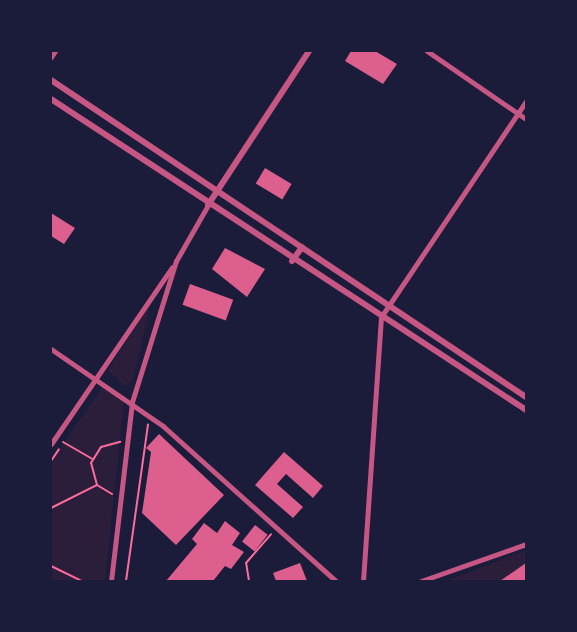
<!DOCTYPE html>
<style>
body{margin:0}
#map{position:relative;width:577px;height:632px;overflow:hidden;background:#1b1b3a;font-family:Arial,sans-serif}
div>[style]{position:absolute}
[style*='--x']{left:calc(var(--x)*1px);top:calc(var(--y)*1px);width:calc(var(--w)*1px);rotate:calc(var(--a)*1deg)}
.green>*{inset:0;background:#2a1e3b}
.building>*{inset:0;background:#dd5f8e;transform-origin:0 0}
.path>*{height:2px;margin:-1px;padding:0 1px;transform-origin:1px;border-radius:1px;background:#ff6b9d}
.minor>*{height:5px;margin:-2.5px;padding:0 2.5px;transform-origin:2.5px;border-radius:2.5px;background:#c65784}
.tertiary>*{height:6px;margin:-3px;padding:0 3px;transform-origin:3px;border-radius:3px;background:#c65784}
span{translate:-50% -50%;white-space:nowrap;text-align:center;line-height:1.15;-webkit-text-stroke:4.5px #1b1b3a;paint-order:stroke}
.frame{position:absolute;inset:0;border:52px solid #1b1b3a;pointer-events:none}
</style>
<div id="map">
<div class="green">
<i style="clip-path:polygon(151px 303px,133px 381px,124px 386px,108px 370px)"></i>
<i style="clip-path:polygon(103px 386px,123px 396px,124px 403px,105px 581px,51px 581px,51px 461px)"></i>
<i style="clip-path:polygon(526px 550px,526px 581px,446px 581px)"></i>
</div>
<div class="building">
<i style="clip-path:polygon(351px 51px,375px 51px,397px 64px,383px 84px,345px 61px)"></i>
<i style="left:265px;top:168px;width:31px;height:18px;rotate:31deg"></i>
<i style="clip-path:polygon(51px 213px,75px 228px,64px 244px,51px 236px)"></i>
<i style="clip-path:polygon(225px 248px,265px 269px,247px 297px,212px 269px)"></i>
<i style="left:190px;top:284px;width:46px;height:22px;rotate:20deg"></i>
<i style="clip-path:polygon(159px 434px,224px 495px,176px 545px,142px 513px,151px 452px,146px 448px)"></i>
<i style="clip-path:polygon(284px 452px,323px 486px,313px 498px,286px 474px,277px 484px,303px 507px,293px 518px,255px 485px)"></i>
<i style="clip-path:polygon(225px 521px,240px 533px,232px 545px,244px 552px,231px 569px,225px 566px,213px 581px,166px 581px,197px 544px,192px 539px,204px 523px,217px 533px)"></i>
<i style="left:255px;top:525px;width:16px;height:21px;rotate:38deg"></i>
<i style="clip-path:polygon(300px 563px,307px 581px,276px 581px,273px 573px)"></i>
<i style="clip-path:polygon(526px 563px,526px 581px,500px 581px)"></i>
</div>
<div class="path">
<i style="--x:63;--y:442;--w:34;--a:30"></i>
<i style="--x:51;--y:461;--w:14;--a:-56"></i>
<i style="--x:112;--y:494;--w:17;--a:-149"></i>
<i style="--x:97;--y:485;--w:23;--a:-105"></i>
<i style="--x:91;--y:463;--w:19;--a:-58"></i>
<i style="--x:101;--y:447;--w:20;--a:-15"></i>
<i style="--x:51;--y:508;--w:51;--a:-26.6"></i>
<i style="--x:51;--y:566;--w:34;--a:26"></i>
<i style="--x:126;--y:581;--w:158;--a:-82"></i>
<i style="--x:249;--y:581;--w:18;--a:-99"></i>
<i style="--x:246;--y:563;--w:38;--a:-49"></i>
</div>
<div class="minor">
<i style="--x:427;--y:51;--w:120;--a:34.5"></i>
<i style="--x:51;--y:57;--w:7;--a:-56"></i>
<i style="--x:51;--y:349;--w:136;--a:34.5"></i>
<i style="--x:163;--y:426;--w:232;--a:41.9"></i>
<i style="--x:51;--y:444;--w:214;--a:-55.6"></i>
<i style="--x:111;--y:581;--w:180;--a:-83.3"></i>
<i style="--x:132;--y:402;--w:148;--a:-72.7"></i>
<i style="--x:176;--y:261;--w:64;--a:-60.3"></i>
<i style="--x:363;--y:581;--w:265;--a:-86.1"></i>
<i style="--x:381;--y:317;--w:260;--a:-56.1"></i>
<i style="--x:421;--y:581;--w:111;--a:-19.4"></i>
</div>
<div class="tertiary">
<i style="--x:51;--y:80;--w:571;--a:33.72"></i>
<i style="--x:51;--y:99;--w:568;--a:33.21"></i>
<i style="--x:208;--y:205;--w:184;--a:-56.7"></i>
<i style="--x:292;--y:261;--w:17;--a:-54"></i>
</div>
<div class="frame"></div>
</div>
